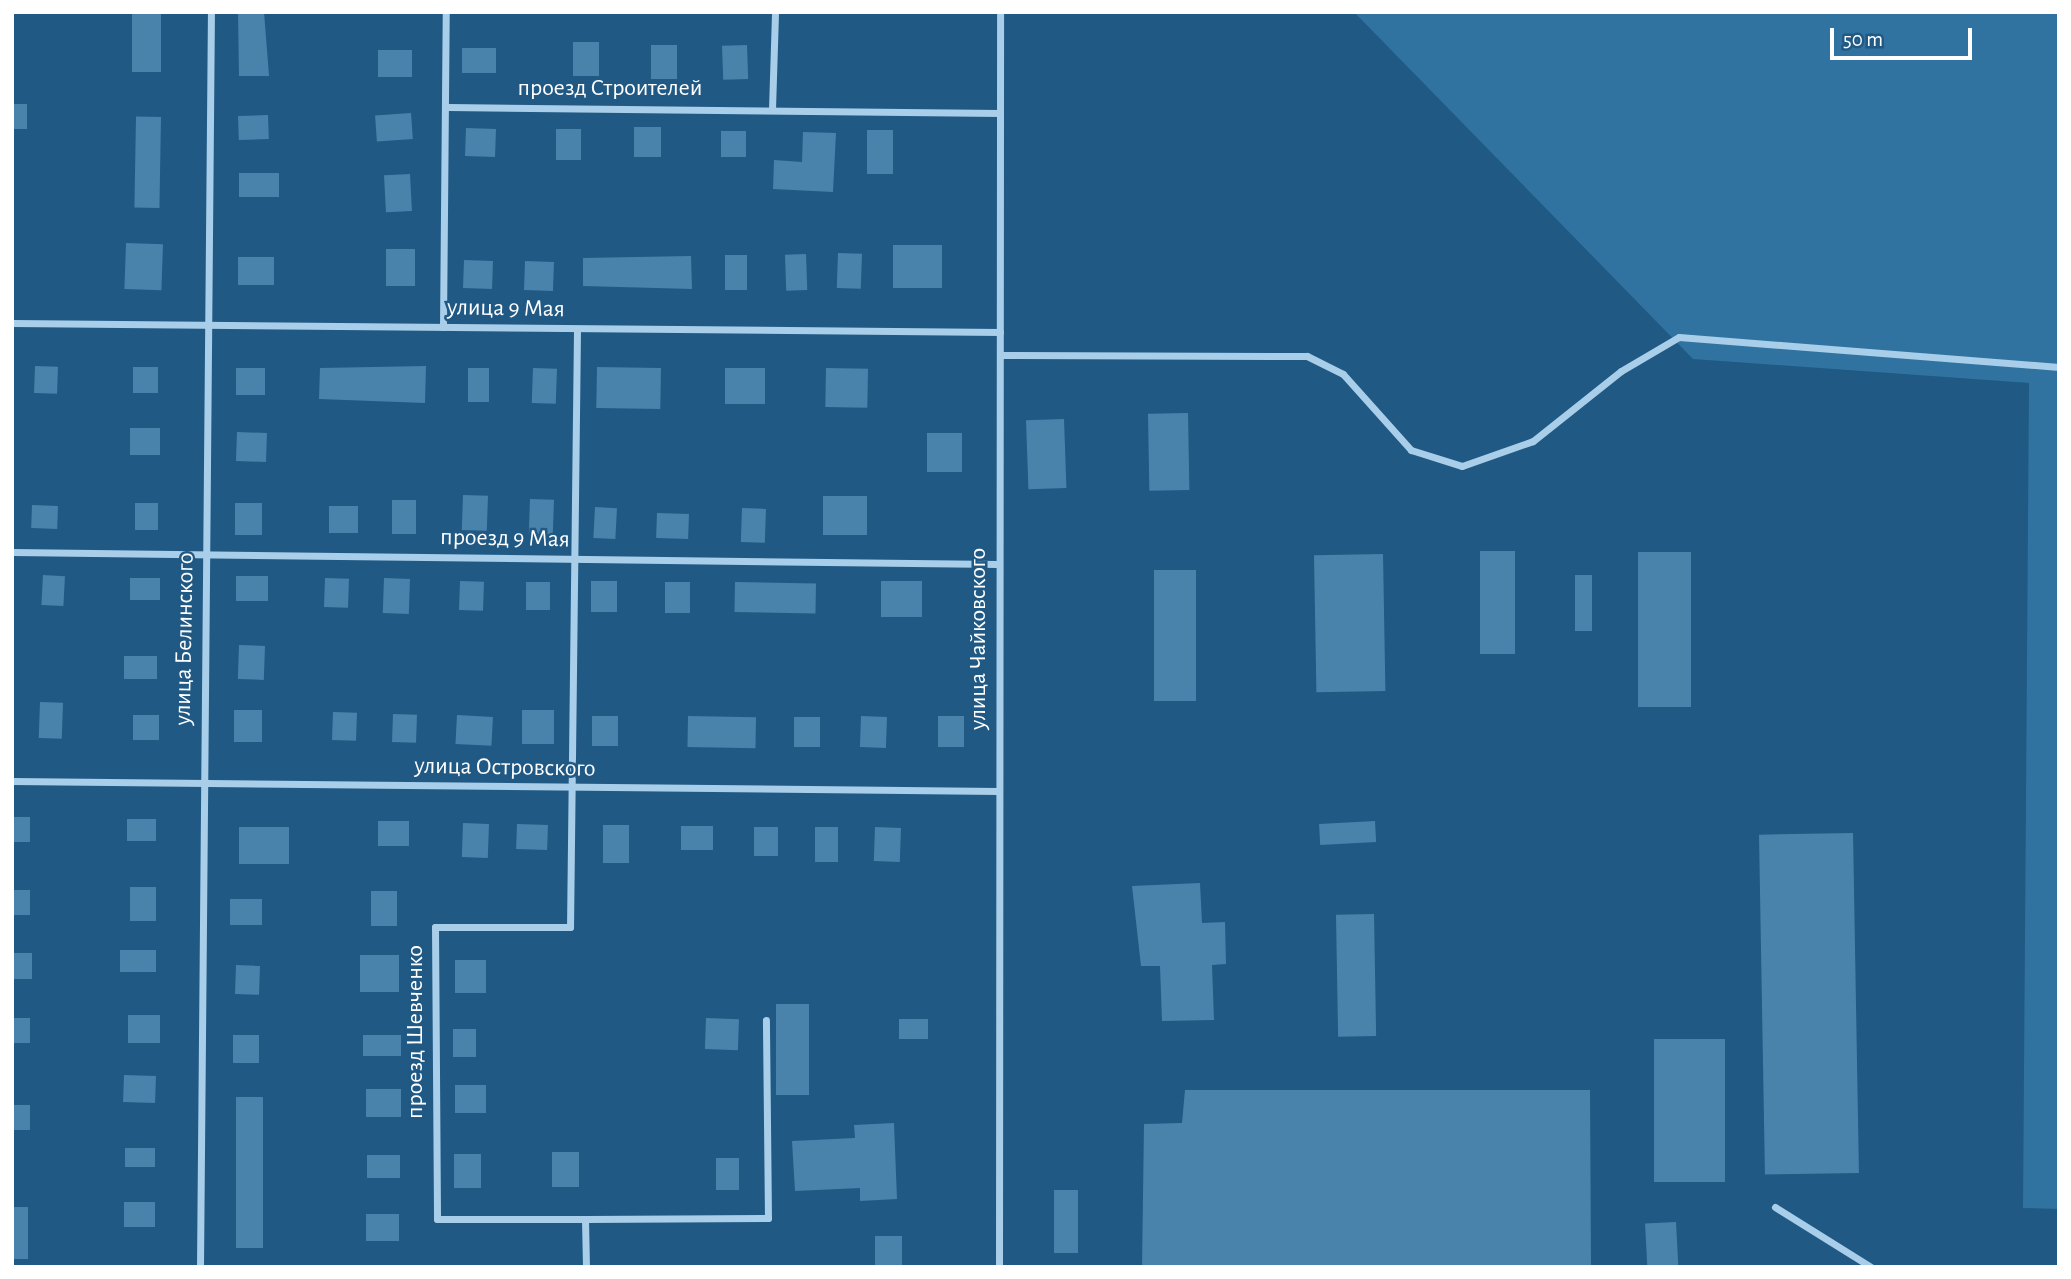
<!DOCTYPE html>
<meta charset="utf-8">
<style>
body{margin:0}
#map{position:relative;width:2071px;height:1279px;overflow:hidden;background:#205984;font-family:"Alegreya Sans",sans-serif}
div>[style]{position:absolute}
[style*='--x']{left:calc(var(--x)*1px);top:calc(var(--y)*1px);width:calc(var(--w)*1px);rotate:calc(var(--a)*1deg)}
.green>*{inset:0;background:#3072a0}
.building>*{inset:0;background:#4983ac;transform-origin:0 0}
.minor>*{height:7px;margin:-3.5px;padding:0 3.5px;transform-origin:3.5px;border-radius:3.5px;background:#a8cee9}
span{translate:-50% -50%;white-space:nowrap;text-align:center;line-height:1.15;-webkit-text-stroke:5px #205984;paint-order:stroke}
.street-label{font-size:24px;color:#fff}
.frame{position:absolute;inset:0;border:14px solid #fff;pointer-events:none}
.scale{position:absolute;left:1830px;top:28px;width:142px;height:32px;box-sizing:border-box;border:4px solid #fff;border-top:0;padding-left:9px;font-size:21px;line-height:24px;white-space:nowrap;color:#fff;-webkit-text-stroke:5px #205984;paint-order:stroke}
</style>
<div id="map">
<div class="green">
<i style="clip-path:polygon(1354px 12px,2059px 12px,2059px 1209px,2023px 1208px,2029px 383px,1693px 359px)"></i>
</div>
<div class="building">
<i style="left:132px;top:12px;width:29px;height:60px"></i>
<i style="clip-path:polygon(238px 12px,264px 12px,269px 76px,239px 76px)"></i>
<i style="left:573px;top:42px;width:26px;height:34px"></i>
<i style="left:651px;top:45px;width:26px;height:34px"></i>
<i style="left:747px;top:45px;width:34px;height:25px;rotate:88deg"></i>
<i style="left:462px;top:48px;width:34px;height:25px"></i>
<i style="left:378px;top:50px;width:34px;height:27px"></i>
<i style="left:12px;top:104px;width:15px;height:25px"></i>
<i style="left:411px;top:113px;width:26px;height:36px;rotate:86deg"></i>
<i style="left:268px;top:115px;width:24px;height:30px;rotate:88deg"></i>
<i style="left:161px;top:117px;width:91px;height:25px;rotate:91deg"></i>
<i style="left:634px;top:127px;width:27px;height:30px"></i>
<i style="left:466px;top:128px;width:30px;height:28px;rotate:2deg"></i>
<i style="left:556px;top:129px;width:25px;height:31px"></i>
<i style="left:867px;top:130px;width:26px;height:44px"></i>
<i style="left:721px;top:131px;width:25px;height:26px"></i>
<i style="clip-path:polygon(803px 132px,836px 133px,833px 192px,773px 189px,774px 160px,802px 162px)"></i>
<i style="left:239px;top:173px;width:40px;height:24px"></i>
<i style="left:410px;top:174px;width:37px;height:26px;rotate:87deg"></i>
<i style="left:126px;top:243px;width:37px;height:46px;rotate:2deg"></i>
<i style="left:893px;top:245px;width:49px;height:43px"></i>
<i style="left:386px;top:249px;width:29px;height:37px"></i>
<i style="left:838px;top:253px;width:24px;height:35px;rotate:2deg"></i>
<i style="left:806px;top:254px;width:36px;height:21px;rotate:88deg"></i>
<i style="left:725px;top:255px;width:22px;height:35px"></i>
<i style="clip-path:polygon(691px 256px,692px 289px,583px 286px,583px 258px)"></i>
<i style="left:238px;top:257px;width:36px;height:28px"></i>
<i style="left:464px;top:260px;width:29px;height:28px;rotate:2deg"></i>
<i style="left:525px;top:261px;width:29px;height:29px;rotate:2deg"></i>
<i style="left:35px;top:366px;width:23px;height:27px;rotate:2deg"></i>
<i style="clip-path:polygon(426px 366px,425px 403px,319px 399px,320px 368px)"></i>
<i style="left:133px;top:367px;width:25px;height:26px"></i>
<i style="left:597px;top:367px;width:64px;height:41px;rotate:1deg"></i>
<i style="left:236px;top:368px;width:29px;height:27px"></i>
<i style="left:468px;top:368px;width:21px;height:34px"></i>
<i style="left:533px;top:368px;width:24px;height:35px;rotate:2deg"></i>
<i style="left:725px;top:368px;width:40px;height:36px"></i>
<i style="left:826px;top:368px;width:42px;height:39px;rotate:1deg"></i>
<i style="left:1188px;top:413px;width:77px;height:40px;rotate:89deg"></i>
<i style="left:1064px;top:419px;width:69px;height:38px;rotate:88deg"></i>
<i style="left:130px;top:428px;width:30px;height:27px"></i>
<i style="left:237px;top:432px;width:30px;height:29px;rotate:2deg"></i>
<i style="left:927px;top:433px;width:35px;height:39px"></i>
<i style="left:463px;top:495px;width:25px;height:35px;rotate:2deg"></i>
<i style="left:823px;top:496px;width:44px;height:39px"></i>
<i style="left:530px;top:499px;width:24px;height:35px;rotate:2deg"></i>
<i style="left:392px;top:500px;width:24px;height:34px"></i>
<i style="left:135px;top:503px;width:23px;height:27px"></i>
<i style="left:235px;top:503px;width:27px;height:32px"></i>
<i style="left:32px;top:505px;width:26px;height:23px;rotate:2deg"></i>
<i style="left:329px;top:506px;width:29px;height:27px"></i>
<i style="left:595px;top:507px;width:22px;height:31px;rotate:3deg"></i>
<i style="left:742px;top:508px;width:24px;height:34px;rotate:2deg"></i>
<i style="left:657px;top:513px;width:32px;height:25px;rotate:2deg"></i>
<i style="left:1480px;top:551px;width:35px;height:103px"></i>
<i style="left:1638px;top:552px;width:53px;height:155px"></i>
<i style="left:1383px;top:554px;width:137px;height:69px;rotate:89deg"></i>
<i style="left:1154px;top:570px;width:42px;height:131px"></i>
<i style="left:43px;top:575px;width:22px;height:30px;rotate:3deg"></i>
<i style="left:1575px;top:575px;width:17px;height:56px"></i>
<i style="left:236px;top:576px;width:32px;height:25px"></i>
<i style="left:130px;top:578px;width:30px;height:22px"></i>
<i style="left:325px;top:578px;width:24px;height:29px;rotate:2deg"></i>
<i style="left:384px;top:578px;width:26px;height:35px;rotate:2deg"></i>
<i style="left:460px;top:581px;width:24px;height:29px;rotate:2deg"></i>
<i style="left:591px;top:581px;width:26px;height:31px"></i>
<i style="left:881px;top:581px;width:41px;height:36px"></i>
<i style="left:526px;top:582px;width:24px;height:28px"></i>
<i style="left:665px;top:582px;width:25px;height:31px"></i>
<i style="left:735px;top:582px;width:81px;height:30px;rotate:1deg"></i>
<i style="left:239px;top:645px;width:26px;height:34px;rotate:2deg"></i>
<i style="left:124px;top:656px;width:33px;height:23px"></i>
<i style="left:40px;top:702px;width:23px;height:36px;rotate:2deg"></i>
<i style="left:234px;top:710px;width:28px;height:32px"></i>
<i style="left:522px;top:710px;width:32px;height:34px"></i>
<i style="left:333px;top:712px;width:24px;height:28px;rotate:2deg"></i>
<i style="left:393px;top:714px;width:24px;height:28px;rotate:2deg"></i>
<i style="left:133px;top:715px;width:26px;height:25px"></i>
<i style="left:457px;top:715px;width:36px;height:29px;rotate:3deg"></i>
<i style="left:592px;top:716px;width:26px;height:30px"></i>
<i style="left:688px;top:716px;width:68px;height:31px;rotate:1deg"></i>
<i style="left:861px;top:716px;width:26px;height:31px;rotate:2deg"></i>
<i style="left:938px;top:716px;width:26px;height:31px"></i>
<i style="left:794px;top:717px;width:26px;height:30px"></i>
<i style="left:12px;top:817px;width:18px;height:25px"></i>
<i style="left:127px;top:819px;width:29px;height:22px"></i>
<i style="left:378px;top:821px;width:31px;height:25px"></i>
<i style="left:1375px;top:821px;width:21px;height:56px;rotate:87deg"></i>
<i style="left:463px;top:823px;width:26px;height:34px;rotate:2deg"></i>
<i style="left:517px;top:824px;width:31px;height:25px;rotate:2deg"></i>
<i style="left:603px;top:825px;width:26px;height:38px"></i>
<i style="left:681px;top:826px;width:32px;height:24px"></i>
<i style="left:239px;top:827px;width:50px;height:37px"></i>
<i style="left:754px;top:827px;width:24px;height:29px"></i>
<i style="left:815px;top:827px;width:23px;height:35px"></i>
<i style="left:875px;top:827px;width:26px;height:34px;rotate:2deg"></i>
<i style="left:1853px;top:833px;width:340px;height:94px;rotate:89deg"></i>
<i style="clip-path:polygon(1200px 883px,1202px 923px,1225px 922px,1226px 964px,1212px 965px,1214px 1020px,1162px 1021px,1160px 966px,1141px 966px,1132px 886px)"></i>
<i style="left:130px;top:887px;width:26px;height:34px"></i>
<i style="left:12px;top:890px;width:18px;height:25px"></i>
<i style="left:371px;top:891px;width:26px;height:35px"></i>
<i style="left:230px;top:899px;width:32px;height:26px"></i>
<i style="left:1374px;top:914px;width:122px;height:38px;rotate:89deg"></i>
<i style="left:120px;top:950px;width:36px;height:22px"></i>
<i style="left:12px;top:953px;width:20px;height:26px"></i>
<i style="left:360px;top:955px;width:39px;height:37px"></i>
<i style="left:455px;top:960px;width:31px;height:33px"></i>
<i style="left:236px;top:965px;width:24px;height:29px;rotate:2deg"></i>
<i style="left:776px;top:1004px;width:33px;height:91px"></i>
<i style="left:128px;top:1015px;width:32px;height:28px"></i>
<i style="left:12px;top:1018px;width:18px;height:25px"></i>
<i style="left:706px;top:1018px;width:33px;height:31px;rotate:2deg"></i>
<i style="left:899px;top:1019px;width:29px;height:20px"></i>
<i style="left:453px;top:1029px;width:23px;height:28px"></i>
<i style="left:233px;top:1035px;width:26px;height:28px"></i>
<i style="left:363px;top:1035px;width:38px;height:21px"></i>
<i style="left:1654px;top:1039px;width:71px;height:143px"></i>
<i style="left:124px;top:1075px;width:32px;height:27px;rotate:2deg"></i>
<i style="left:455px;top:1085px;width:31px;height:28px"></i>
<i style="left:366px;top:1089px;width:35px;height:28px"></i>
<i style="clip-path:polygon(1185px 1090px,1590px 1090px,1591px 1267px,1142px 1267px,1144px 1124px,1182px 1123px)"></i>
<i style="left:236px;top:1097px;width:27px;height:151px"></i>
<i style="left:12px;top:1105px;width:18px;height:25px"></i>
<i style="clip-path:polygon(894px 1123px,897px 1199px,860px 1201px,860px 1188px,795px 1191px,792px 1141px,855px 1138px,854px 1125px)"></i>
<i style="left:125px;top:1148px;width:30px;height:19px"></i>
<i style="left:552px;top:1152px;width:27px;height:35px"></i>
<i style="left:454px;top:1154px;width:27px;height:34px"></i>
<i style="left:367px;top:1155px;width:33px;height:23px"></i>
<i style="left:716px;top:1158px;width:23px;height:32px"></i>
<i style="left:1078px;top:1190px;width:63px;height:24px;rotate:90deg"></i>
<i style="left:124px;top:1202px;width:31px;height:25px"></i>
<i style="left:12px;top:1207px;width:16px;height:52px"></i>
<i style="left:366px;top:1214px;width:33px;height:27px"></i>
<i style="left:1676px;top:1222px;width:45px;height:31px;rotate:87deg"></i>
<i style="left:875px;top:1236px;width:27px;height:31px"></i>
</div>
<div class="minor">
<i style="--x:448;--y:107;--w:552;--a:0.62"></i>
<i style="--x:772;--y:109;--w:97;--a:-88.2"></i>
<i style="--x:12;--y:323;--w:988;--a:0.52"></i>
<i style="--x:443;--y:327;--w:315;--a:-89.5"></i>
<i style="--x:577;--y:330;--w:597;--a:90.67"></i>
<i style="--x:570;--y:927;--w:135;--a:180"></i>
<i style="--x:435;--y:927;--w:292;--a:89.6"></i>
<i style="--x:437;--y:1219;--w:148;--a:0"></i>
<i style="--x:585;--y:1219;--w:48;--a:88.8"></i>
<i style="--x:1000;--y:355;--w:307;--a:0.2"></i>
<i style="--x:1307;--y:356;--w:40;--a:26.6"></i>
<i style="--x:1343;--y:374;--w:102;--a:48.2"></i>
<i style="--x:1411;--y:450;--w:53;--a:17.4"></i>
<i style="--x:1462;--y:466;--w:75;--a:-19.4"></i>
<i style="--x:1533;--y:441;--w:112;--a:-38.5"></i>
<i style="--x:1621;--y:371;--w:67;--a:-30.4"></i>
<i style="--x:1679;--y:337;--w:381;--a:4.5"></i>
<i style="--x:12;--y:552;--w:985;--a:0.7"></i>
<i style="--x:12;--y:781;--w:986;--a:0.58"></i>
<i style="--x:1775;--y:1207;--w:113;--a:32"></i>
<i style="--x:585;--y:1219;--w:183;--a:-0.3"></i>
<i style="--x:768;--y:1218;--w:198;--a:-90.6"></i>
<i style="--x:200;--y:1267;--w:1255;--a:-89.5"></i>
<i style="--x:999;--y:1267;--w:1255;--a:-89.95"></i>
</div>
<div class="street-label">
<span style="left:610px;top:89px">проезд Строителей</span>
<span style="left:506px;top:309px;rotate:1deg">улица 9 Мая</span>
<span style="left:505px;top:539px;rotate:1deg">проезд 9 Мая</span>
<span style="left:185px;top:639px;rotate:-89deg">улица Белинского</span>
<span style="left:979px;top:639px;rotate:-90deg">улица Чайковского</span>
<span style="left:505px;top:768px;rotate:1deg">улица Островского</span>
<span style="left:416px;top:1032px;rotate:-90deg">проезд Шевченко</span>
</div>
<div class="frame"></div>
<div class="scale">50 m</div>
</div>
